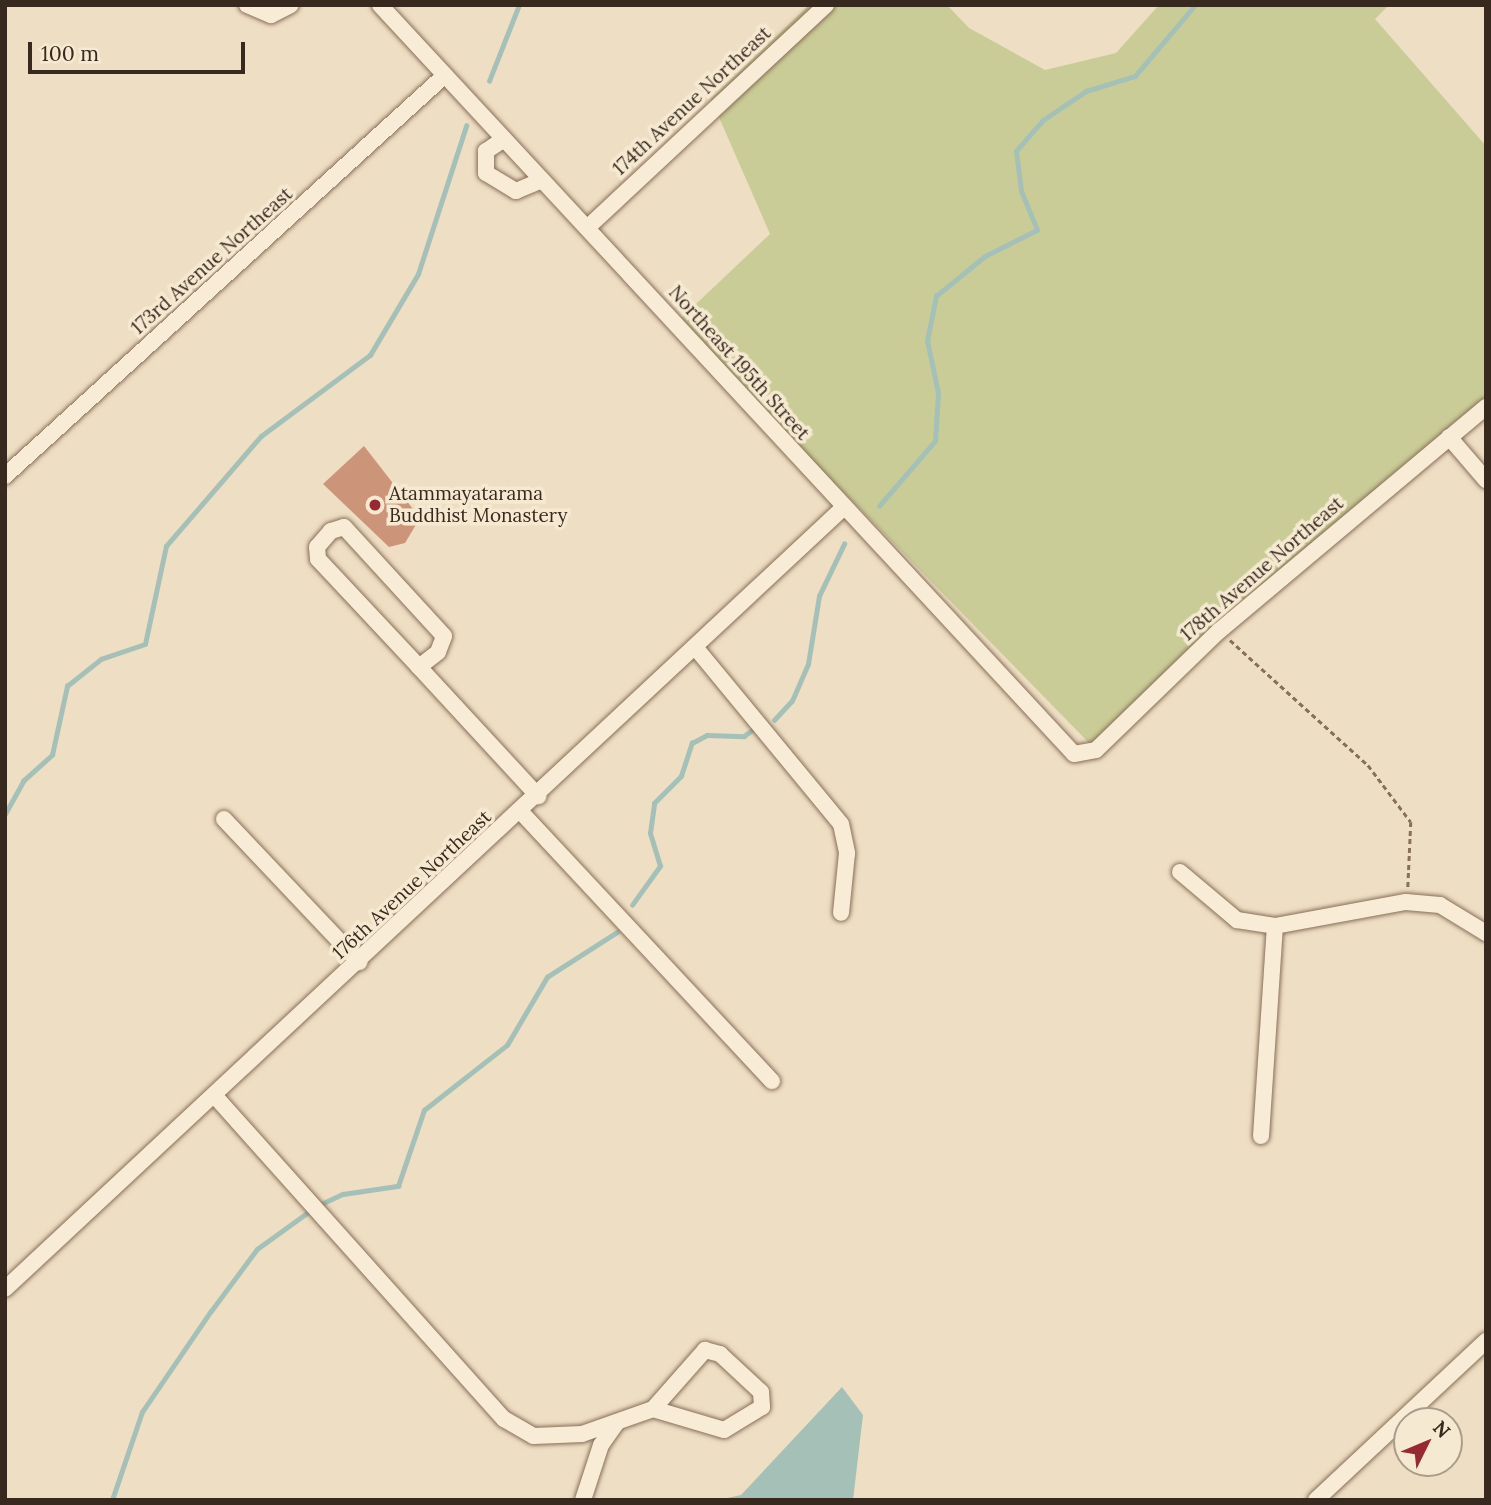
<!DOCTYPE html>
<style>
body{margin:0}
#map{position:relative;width:1491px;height:1505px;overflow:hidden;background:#eedec3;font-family:Lora,serif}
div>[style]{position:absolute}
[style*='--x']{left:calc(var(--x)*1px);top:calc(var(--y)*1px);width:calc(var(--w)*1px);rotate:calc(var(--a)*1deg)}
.green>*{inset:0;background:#cacc97}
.water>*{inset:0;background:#a5c1b7}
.stream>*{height:4.5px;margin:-2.25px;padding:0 2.25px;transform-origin:2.25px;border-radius:2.25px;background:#a5c1b7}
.building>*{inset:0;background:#cc9579}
.path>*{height:2.5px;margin-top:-1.25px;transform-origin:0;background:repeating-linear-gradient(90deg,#886f5a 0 5px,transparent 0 8.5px)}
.roads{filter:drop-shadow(0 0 2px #886f5a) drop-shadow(0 0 2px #886f5a)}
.minor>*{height:16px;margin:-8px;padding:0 8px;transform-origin:8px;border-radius:8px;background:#f9ecd6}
.dots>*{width:19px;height:19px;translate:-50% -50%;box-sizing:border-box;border:4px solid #f6e9d2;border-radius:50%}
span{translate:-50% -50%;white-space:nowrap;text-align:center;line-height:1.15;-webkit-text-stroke:7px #f6e9d2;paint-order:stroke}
.street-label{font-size:19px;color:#38291e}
.poi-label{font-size:19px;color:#38291e}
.left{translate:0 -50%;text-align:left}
.frame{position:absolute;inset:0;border:7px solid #38291e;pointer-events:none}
.north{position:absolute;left:1393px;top:1407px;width:70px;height:70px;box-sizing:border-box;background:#f6e9d2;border:2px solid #aa9c8a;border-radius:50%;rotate:47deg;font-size:19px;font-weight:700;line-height:28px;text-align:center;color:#38291e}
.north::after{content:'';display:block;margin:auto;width:24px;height:32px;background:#982932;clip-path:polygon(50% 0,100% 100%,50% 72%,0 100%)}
.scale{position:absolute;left:28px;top:42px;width:217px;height:32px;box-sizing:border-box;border:4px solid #38291e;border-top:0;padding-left:9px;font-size:21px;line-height:24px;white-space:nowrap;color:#38291e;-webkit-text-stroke:5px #f6e9d2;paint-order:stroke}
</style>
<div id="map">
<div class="green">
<i style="clip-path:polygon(809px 5px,947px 5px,969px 28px,1045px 70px,1116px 53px,1159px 5px,1389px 5px,1375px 19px,1486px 146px,1486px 407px,1096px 750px,677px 322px,770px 234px,711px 99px)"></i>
</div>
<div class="water">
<i style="clip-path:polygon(842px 1387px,863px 1415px,853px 1500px,718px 1500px,741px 1495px)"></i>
</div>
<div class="stream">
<i style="--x:489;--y:81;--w:82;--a:-68.5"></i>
<i style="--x:879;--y:506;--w:86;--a:-49.3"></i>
<i style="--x:935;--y:441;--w:48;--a:-86.4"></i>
<i style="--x:938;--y:393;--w:53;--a:-101.9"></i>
<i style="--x:927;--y:341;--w:46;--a:-78.7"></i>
<i style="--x:936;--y:296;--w:63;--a:-39.2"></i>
<i style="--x:985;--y:256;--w:58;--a:-26.6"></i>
<i style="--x:1037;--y:230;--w:42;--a:-112.3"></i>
<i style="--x:1021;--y:191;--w:40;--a:-97.1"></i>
<i style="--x:1016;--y:151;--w:41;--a:-48.9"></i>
<i style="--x:1043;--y:120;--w:52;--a:-34"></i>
<i style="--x:1086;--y:91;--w:51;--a:-17"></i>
<i style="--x:1135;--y:76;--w:93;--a:-49.8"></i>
<i style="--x:774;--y:720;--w:26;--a:-47"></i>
<i style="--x:792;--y:701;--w:40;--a:-66.6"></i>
<i style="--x:808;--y:664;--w:69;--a:-80.8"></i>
<i style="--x:819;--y:596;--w:58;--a:-64.3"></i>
<i style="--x:5;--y:814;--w:38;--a:-61"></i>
<i style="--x:23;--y:781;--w:39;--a:-42"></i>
<i style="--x:52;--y:755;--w:71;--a:-77.7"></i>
<i style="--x:67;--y:686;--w:43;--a:-38.5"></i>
<i style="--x:101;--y:659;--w:46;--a:-18.8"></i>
<i style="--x:145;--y:644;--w:100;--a:-77.9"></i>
<i style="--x:166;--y:546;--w:145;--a:-49.2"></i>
<i style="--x:261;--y:436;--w:136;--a:-36.6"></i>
<i style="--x:370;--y:355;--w:94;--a:-59.3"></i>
<i style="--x:418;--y:274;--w:156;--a:-72"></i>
<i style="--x:632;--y:905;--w:48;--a:-54.3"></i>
<i style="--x:660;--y:866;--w:34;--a:-107"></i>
<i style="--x:650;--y:833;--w:30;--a:-82"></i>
<i style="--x:654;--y:803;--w:38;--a:-45"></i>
<i style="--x:681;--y:776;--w:35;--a:-72"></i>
<i style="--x:692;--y:743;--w:17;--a:-28"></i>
<i style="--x:707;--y:735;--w:37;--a:2"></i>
<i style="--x:744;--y:736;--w:10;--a:-37"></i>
<i style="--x:319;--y:1205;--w:26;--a:-25"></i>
<i style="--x:343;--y:1194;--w:56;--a:-8.3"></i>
<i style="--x:398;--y:1186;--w:80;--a:-71.1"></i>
<i style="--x:424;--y:1110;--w:105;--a:-38.1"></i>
<i style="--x:507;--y:1045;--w:79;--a:-59.5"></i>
<i style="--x:547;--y:977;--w:83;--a:-32.7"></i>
<i style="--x:112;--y:1500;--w:93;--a:-71.2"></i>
<i style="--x:142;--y:1412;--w:122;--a:-55.7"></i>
<i style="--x:211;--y:1311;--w:77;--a:-53.4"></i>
<i style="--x:257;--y:1249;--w:67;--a:-35.8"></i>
</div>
<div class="building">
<i style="clip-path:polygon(364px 446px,420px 518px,405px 543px,389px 547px,323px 484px)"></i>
</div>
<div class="path">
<i style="--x:1230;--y:640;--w:186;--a:42.2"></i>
<i style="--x:1368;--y:765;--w:71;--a:53"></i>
<i style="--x:1411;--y:822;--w:67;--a:92.6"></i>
</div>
<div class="roads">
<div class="minor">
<i style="--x:247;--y:5;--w:26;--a:23"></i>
<i style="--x:271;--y:15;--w:22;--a:-27"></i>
<i style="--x:380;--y:5;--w:1021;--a:47.18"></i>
<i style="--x:1074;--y:754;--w:22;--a:-10"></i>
<i style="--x:1096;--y:750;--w:171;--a:-44.1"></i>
<i style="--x:1219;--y:631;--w:349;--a:-40"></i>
<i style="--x:504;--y:139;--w:22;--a:146"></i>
<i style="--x:486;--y:151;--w:22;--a:90"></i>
<i style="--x:486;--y:173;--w:35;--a:31"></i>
<i style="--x:516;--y:191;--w:28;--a:-23"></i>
<i style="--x:587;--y:228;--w:327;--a:-43"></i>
<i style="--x:1449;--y:437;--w:57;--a:49.3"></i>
<i style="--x:5;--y:476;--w:594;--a:-42.34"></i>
<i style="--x:695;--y:647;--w:229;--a:50.5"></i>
<i style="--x:841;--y:824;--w:30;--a:78"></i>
<i style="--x:847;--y:853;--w:60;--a:95.7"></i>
<i style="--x:419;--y:667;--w:24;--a:-38"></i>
<i style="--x:438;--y:652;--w:17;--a:-69"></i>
<i style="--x:444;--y:636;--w:148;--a:-132.5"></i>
<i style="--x:344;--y:527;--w:14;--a:163"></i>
<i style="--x:331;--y:531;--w:21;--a:131"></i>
<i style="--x:317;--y:547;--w:12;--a:85"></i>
<i style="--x:318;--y:559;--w:148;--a:46.9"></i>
<i style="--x:419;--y:667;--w:176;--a:47.3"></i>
<i style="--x:521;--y:812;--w:368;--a:47"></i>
<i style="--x:224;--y:819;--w:197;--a:46.6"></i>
<i style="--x:1180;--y:872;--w:75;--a:40.1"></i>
<i style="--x:1237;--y:920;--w:38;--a:9"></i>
<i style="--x:1275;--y:926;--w:133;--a:-10.4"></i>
<i style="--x:1406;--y:902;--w:34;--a:5"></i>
<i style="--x:1440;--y:905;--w:54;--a:31.3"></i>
<i style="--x:214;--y:1095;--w:435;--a:48.2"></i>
<i style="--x:504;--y:1419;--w:34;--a:30"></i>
<i style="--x:534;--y:1436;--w:48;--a:-2.4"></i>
<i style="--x:582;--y:1434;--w:75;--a:-19.4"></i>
<i style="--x:653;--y:1409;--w:79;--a:-48.6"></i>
<i style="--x:705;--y:1350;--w:16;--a:15"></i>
<i style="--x:720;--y:1354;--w:56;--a:42.8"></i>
<i style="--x:761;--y:1392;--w:15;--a:86"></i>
<i style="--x:762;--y:1407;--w:44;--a:148.8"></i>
<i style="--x:724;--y:1430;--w:74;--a:-163.5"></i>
<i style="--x:1261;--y:1136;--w:210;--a:-86.2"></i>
<i style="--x:5;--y:1289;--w:1146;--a:-42.98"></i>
<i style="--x:583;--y:1500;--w:58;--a:-71.9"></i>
<i style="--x:601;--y:1445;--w:28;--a:-55"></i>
<i style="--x:1316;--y:1500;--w:233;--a:-43.1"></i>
</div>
</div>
<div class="dots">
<i style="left:375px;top:505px;background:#982932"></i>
</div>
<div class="street-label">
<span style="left:692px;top:101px;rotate:-43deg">174th Avenue Northeast</span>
<span style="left:212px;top:261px;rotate:-42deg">173rd Avenue Northeast</span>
<span style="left:739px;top:363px;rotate:48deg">Northeast 195th Street</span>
<span style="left:1262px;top:569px;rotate:-41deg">178th Avenue Northeast</span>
<span style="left:412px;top:885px;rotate:-43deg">176th Avenue Northeast</span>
</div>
<div class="poi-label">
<span class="left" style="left:389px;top:505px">Atammayatarama<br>Buddhist Monastery</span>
</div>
<div class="frame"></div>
<div class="north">N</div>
<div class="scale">100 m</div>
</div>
